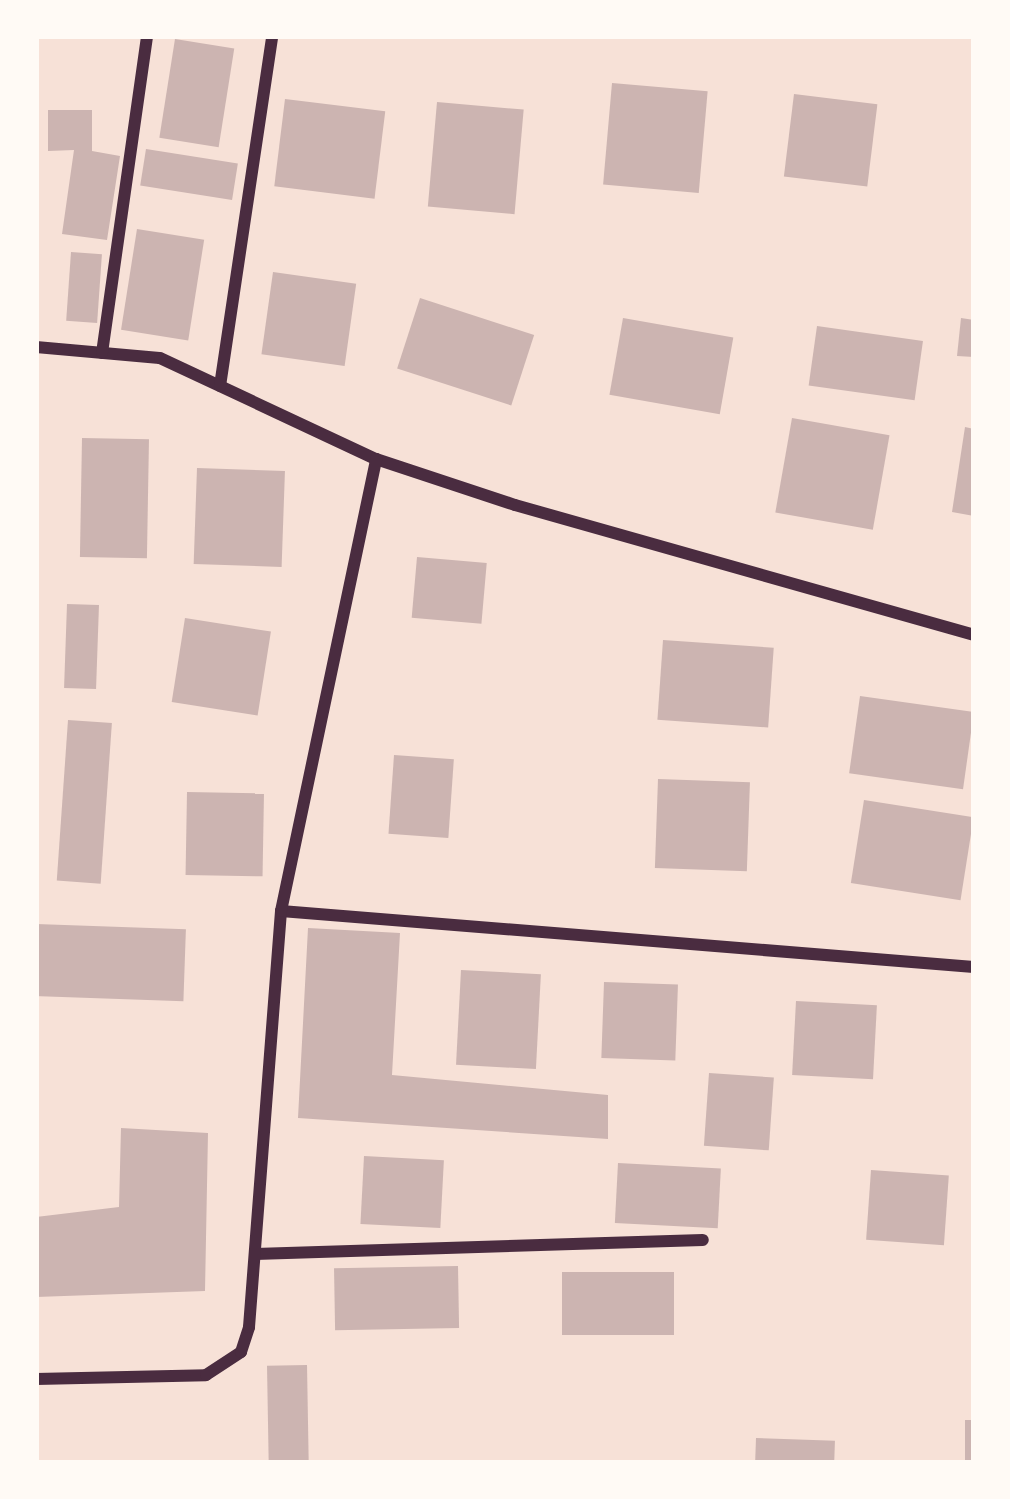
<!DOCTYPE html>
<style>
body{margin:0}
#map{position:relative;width:1010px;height:1499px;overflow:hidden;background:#f7e1d7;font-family:Manrope,sans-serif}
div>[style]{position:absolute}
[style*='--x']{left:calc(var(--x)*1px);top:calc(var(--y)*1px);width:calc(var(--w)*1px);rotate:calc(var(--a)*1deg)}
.building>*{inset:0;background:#ccb4b1;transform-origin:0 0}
.minor>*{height:12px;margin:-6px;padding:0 6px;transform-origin:6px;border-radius:6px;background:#4a2c40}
span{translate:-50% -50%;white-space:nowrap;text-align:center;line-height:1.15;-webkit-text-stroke:12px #fffaf5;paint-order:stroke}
.frame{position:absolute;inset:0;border:39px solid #fffaf5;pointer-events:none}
</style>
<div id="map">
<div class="building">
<i style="left:175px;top:39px;width:60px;height:100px;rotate:9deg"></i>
<i style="left:612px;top:83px;width:96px;height:102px;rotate:5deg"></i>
<i style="left:794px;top:94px;width:84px;height:83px;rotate:7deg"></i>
<i style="left:285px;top:99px;width:101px;height:88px;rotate:7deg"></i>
<i style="left:437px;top:102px;width:87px;height:105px;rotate:5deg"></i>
<i style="clip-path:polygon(48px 110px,92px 110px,92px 151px,120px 156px,107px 240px,62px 234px,74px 150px,48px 151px)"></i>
<i style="left:146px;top:149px;width:93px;height:37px;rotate:9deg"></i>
<i style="left:137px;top:229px;width:68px;height:102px;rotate:9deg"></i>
<i style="left:71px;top:252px;width:31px;height:69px;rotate:4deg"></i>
<i style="left:273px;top:272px;width:84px;height:83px;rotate:8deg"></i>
<i style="left:420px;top:298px;width:120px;height:74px;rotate:18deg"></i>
<i style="left:623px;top:318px;width:112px;height:78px;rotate:10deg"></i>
<i style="clip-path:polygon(961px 318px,974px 320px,974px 357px,957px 356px)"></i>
<i style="left:817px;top:326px;width:107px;height:60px;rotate:8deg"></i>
<i style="left:792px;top:418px;width:99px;height:96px;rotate:10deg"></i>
<i style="clip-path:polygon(965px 427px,974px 429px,974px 516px,952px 512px)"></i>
<i style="left:82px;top:438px;width:67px;height:119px;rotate:1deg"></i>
<i style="left:197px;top:468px;width:88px;height:96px;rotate:2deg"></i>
<i style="left:417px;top:557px;width:70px;height:61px;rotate:5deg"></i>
<i style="left:67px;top:604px;width:32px;height:84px;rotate:2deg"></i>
<i style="left:185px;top:618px;width:87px;height:85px;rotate:9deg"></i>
<i style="left:663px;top:640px;width:111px;height:80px;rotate:4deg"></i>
<i style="left:860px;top:696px;width:115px;height:78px;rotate:8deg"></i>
<i style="left:68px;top:720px;width:44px;height:161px;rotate:4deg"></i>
<i style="left:394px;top:755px;width:60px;height:79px;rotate:4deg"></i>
<i style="left:658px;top:779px;width:92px;height:89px;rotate:2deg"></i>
<i style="left:187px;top:792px;width:77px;height:83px;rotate:1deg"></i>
<i style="left:864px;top:800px;width:111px;height:84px;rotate:9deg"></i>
<i style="left:36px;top:924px;width:150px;height:72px;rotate:2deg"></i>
<i style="clip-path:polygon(308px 928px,400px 933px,392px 1075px,608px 1095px,608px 1139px,298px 1118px)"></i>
<i style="left:461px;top:970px;width:80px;height:95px;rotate:3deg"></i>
<i style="left:604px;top:982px;width:74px;height:76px;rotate:2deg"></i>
<i style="left:796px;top:1001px;width:81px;height:74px;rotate:3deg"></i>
<i style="left:709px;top:1073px;width:65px;height:73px;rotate:4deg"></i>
<i style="clip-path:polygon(121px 1128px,208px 1133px,205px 1291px,36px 1297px,36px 1217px,119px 1207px)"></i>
<i style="left:364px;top:1156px;width:80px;height:68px;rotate:3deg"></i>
<i style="left:618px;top:1163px;width:103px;height:60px;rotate:3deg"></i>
<i style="left:871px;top:1170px;width:78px;height:70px;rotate:4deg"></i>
<i style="left:458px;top:1266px;width:62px;height:124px;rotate:89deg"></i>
<i style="left:674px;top:1272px;width:63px;height:112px;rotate:90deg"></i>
<i style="left:307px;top:1365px;width:98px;height:40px;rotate:89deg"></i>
<i style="left:965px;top:1420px;width:9px;height:43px"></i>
<i style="left:756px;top:1438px;width:79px;height:25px;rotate:2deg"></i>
</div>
<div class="minor">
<i style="--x:36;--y:347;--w:124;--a:5.1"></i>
<i style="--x:160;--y:358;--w:238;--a:25.1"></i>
<i style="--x:376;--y:459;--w:146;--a:18.3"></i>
<i style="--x:515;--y:505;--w:477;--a:15.8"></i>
<i style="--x:102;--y:353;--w:320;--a:-81.9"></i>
<i style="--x:220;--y:386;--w:354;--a:-81.5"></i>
<i style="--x:281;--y:911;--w:695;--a:4.62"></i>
<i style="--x:255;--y:1254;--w:448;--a:-1.8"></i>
<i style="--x:36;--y:1379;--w:170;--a:-1.3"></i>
<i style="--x:206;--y:1375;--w:42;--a:-33.3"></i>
<i style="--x:241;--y:1352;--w:26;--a:-72"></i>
<i style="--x:249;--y:1327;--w:417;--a:-85.6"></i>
<i style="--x:281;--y:911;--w:462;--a:-78.1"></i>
</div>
<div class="frame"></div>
</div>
